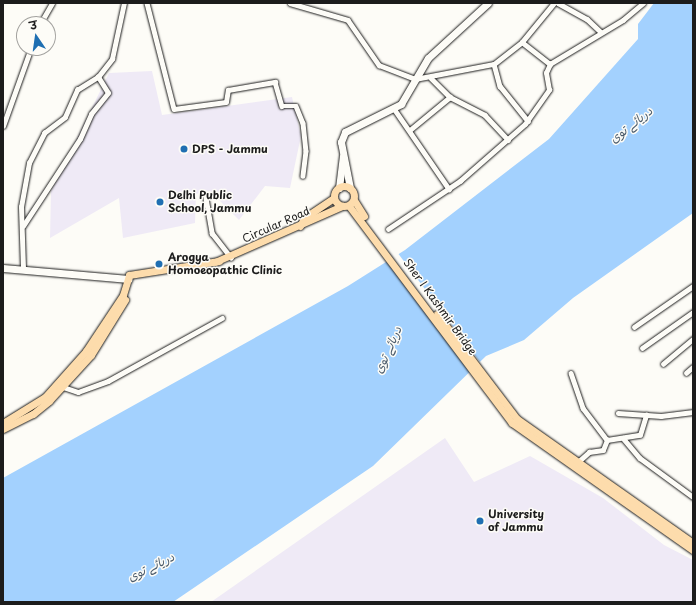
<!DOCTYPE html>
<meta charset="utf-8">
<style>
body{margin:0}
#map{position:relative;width:696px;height:605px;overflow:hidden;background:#fdfcf7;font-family:"Playpen Sans","Playpen Sans Arabic","Playpen Sans Deva",sans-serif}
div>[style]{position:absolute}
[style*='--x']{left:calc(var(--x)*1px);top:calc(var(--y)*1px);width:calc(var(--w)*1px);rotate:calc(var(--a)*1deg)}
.built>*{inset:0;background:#efeaf6}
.water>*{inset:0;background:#a3d1fe}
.pier>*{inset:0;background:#fdfcf7;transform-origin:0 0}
.roads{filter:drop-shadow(0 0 1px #1c1c1c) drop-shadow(0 0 1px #1c1c1c)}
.minor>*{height:4.5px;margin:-2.25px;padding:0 2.25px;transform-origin:2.25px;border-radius:2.25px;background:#fdfcf7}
.secondary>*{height:7px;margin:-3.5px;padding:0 3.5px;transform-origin:3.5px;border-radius:3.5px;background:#fdfcf7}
.primary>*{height:7px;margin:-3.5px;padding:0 3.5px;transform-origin:3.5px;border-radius:3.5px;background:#fddcac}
.primary>.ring{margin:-3.5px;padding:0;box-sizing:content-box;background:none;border:7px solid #fddcac;border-radius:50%}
.dots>*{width:11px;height:11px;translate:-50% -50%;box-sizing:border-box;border:2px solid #fdfcf7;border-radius:50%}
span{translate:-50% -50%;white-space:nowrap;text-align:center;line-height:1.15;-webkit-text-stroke:3px #fdfcf7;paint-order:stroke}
.poi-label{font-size:11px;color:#1c1c1c;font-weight:700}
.left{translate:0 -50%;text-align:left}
.street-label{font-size:11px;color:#1c1c1c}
.water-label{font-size:12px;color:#4b5b6b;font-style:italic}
.frame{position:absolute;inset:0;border:4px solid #1c1c1c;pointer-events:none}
.north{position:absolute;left:16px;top:16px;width:40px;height:40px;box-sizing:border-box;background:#fdfcf7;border:1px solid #a3a29f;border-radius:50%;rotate:347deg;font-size:11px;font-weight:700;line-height:16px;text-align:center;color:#1c1c1c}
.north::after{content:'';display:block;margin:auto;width:14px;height:18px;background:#1f6fb2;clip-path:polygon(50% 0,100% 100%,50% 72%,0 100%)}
</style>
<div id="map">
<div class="built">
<i style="clip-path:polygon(152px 71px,162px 115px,292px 97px,301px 136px,290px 188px,265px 186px,239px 220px,210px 191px,196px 194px,195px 223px,123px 238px,119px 198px,50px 238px,51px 191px,109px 73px)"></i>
<i style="clip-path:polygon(445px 438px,474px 482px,530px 456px,603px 498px,664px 545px,693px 560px,693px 602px,211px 602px)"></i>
</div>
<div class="water">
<i style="clip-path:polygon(654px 3px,693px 3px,693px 213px,573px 298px,524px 340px,486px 356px,373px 466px,173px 602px,3px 602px,3px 478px,348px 286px,405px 250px,549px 139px,638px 39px,638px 24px)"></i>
</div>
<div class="pier">
<i style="left:397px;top:252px;width:141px;height:14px;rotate:53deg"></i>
</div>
<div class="roads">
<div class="minor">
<i style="--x:147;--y:3;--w:109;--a:75.7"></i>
<i style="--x:174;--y:109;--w:52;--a:-7.7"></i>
<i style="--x:226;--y:102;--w:12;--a:-81"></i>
<i style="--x:228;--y:90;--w:48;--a:-9.7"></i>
<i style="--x:275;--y:82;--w:25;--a:74"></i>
<i style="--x:282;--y:106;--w:14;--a:0"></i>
<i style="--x:296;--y:106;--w:18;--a:68"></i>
<i style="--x:303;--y:123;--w:28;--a:84"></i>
<i style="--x:306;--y:151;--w:25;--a:97"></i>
<i style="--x:290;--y:3;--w:60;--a:16.3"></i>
<i style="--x:348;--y:20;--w:55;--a:55.4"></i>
<i style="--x:379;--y:65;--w:39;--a:21"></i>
<i style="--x:415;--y:79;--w:80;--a:-10.8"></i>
<i style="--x:494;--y:64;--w:36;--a:-38"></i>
<i style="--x:522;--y:42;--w:50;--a:-50.6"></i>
<i style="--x:558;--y:3;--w:33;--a:29"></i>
<i style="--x:587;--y:19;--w:19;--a:43"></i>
<i style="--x:40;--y:24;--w:24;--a:-60"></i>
<i style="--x:522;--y:42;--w:36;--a:38"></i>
<i style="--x:494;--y:64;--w:23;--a:75"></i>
<i style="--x:500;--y:86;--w:45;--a:51.3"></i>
<i style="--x:431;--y:78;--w:27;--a:45"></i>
<i style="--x:450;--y:97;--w:39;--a:27"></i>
<i style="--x:485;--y:115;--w:34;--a:47"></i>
<i style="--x:395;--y:110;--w:96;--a:55.6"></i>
<i style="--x:3;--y:126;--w:83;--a:-70.3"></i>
<i style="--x:410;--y:130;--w:52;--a:-39.5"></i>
<i style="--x:206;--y:198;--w:36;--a:80"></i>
<i style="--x:212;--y:233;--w:31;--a:52"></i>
<i style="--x:23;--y:226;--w:104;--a:-56.8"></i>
<i style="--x:80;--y:139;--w:27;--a:-66"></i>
<i style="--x:91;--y:114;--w:27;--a:-51"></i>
<i style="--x:108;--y:93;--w:19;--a:-122"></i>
<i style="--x:388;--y:229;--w:87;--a:-33.7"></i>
<i style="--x:460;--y:181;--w:86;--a:-41.2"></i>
<i style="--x:525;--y:124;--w:42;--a:-54.8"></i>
<i style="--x:549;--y:90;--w:17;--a:-100"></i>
<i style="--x:546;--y:73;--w:10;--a:-66"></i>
<i style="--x:550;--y:64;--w:85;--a:-31.1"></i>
<i style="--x:623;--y:20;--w:26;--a:-40"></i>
<i style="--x:23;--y:268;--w:61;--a:-91.9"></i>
<i style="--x:21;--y:207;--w:45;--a:-79.7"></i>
<i style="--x:29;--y:163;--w:34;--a:-63"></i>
<i style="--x:44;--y:133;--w:26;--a:-37"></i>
<i style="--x:65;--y:117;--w:30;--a:-66"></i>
<i style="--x:77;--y:90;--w:25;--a:-32"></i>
<i style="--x:98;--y:77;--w:23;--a:-52"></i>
<i style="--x:112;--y:59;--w:57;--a:-77.9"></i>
<i style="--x:634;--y:327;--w:72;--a:-34.8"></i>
<i style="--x:642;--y:348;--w:62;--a:-35.2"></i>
<i style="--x:663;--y:364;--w:39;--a:-40"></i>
<i style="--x:571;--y:373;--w:37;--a:71"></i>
<i style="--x:583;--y:408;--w:40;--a:53"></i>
<i style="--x:607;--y:440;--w:33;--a:-9"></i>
<i style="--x:640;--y:435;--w:21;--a:-73"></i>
<i style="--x:686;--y:373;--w:9;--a:-41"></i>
<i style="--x:60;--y:386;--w:19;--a:18"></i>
<i style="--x:78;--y:392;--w:32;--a:-20"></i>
<i style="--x:108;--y:381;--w:130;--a:-28.9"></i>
<i style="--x:618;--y:413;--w:43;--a:4"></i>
<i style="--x:661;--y:416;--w:32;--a:-7"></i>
<i style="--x:623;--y:438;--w:26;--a:50"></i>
<i style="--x:640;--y:458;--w:66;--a:36.3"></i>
<i style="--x:578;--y:462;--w:15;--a:-42"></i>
<i style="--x:589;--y:452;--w:14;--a:-8"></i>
<i style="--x:603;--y:450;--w:11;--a:-68"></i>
</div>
<div class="secondary">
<i style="--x:339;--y:188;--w:32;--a:-83"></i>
<i style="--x:350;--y:188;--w:47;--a:-101.1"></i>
<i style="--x:341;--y:142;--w:11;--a:-68"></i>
<i style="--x:345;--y:132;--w:63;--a:-26.6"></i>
<i style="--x:401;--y:104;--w:53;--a:-59.6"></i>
<i style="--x:428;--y:58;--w:81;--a:-42.5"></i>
<i style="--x:3;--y:268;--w:126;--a:5"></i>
</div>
<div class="primary">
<i class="ring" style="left:334px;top:186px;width:13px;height:13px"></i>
<i style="--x:354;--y:200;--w:19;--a:58"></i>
<i style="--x:349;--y:206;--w:271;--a:53.1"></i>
<i style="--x:512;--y:423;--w:221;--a:35.1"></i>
<i style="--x:300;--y:226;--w:9;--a:-63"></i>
<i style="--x:304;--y:218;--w:36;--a:-34"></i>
<i style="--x:215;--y:262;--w:139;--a:-23.8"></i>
<i style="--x:437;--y:314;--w:132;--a:52.7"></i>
<i style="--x:517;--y:419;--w:215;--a:35.2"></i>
<i style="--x:3;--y:423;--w:49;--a:-31.8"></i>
<i style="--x:45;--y:397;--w:62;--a:-48.3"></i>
<i style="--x:86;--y:351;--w:67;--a:-56.5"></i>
<i style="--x:123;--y:295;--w:21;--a:-73"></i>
<i style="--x:129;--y:275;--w:91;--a:-8.8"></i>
<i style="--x:3;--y:429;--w:34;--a:-27"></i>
<i style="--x:33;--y:414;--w:21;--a:-39"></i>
<i style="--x:49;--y:401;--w:62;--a:-47.6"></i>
<i style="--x:91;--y:355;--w:65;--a:-58.3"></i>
</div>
</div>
<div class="dots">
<i style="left:184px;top:149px;background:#1f6fb2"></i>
<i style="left:160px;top:202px;background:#1f6fb2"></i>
<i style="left:159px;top:264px;background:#1f6fb2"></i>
<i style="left:480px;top:521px;background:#1f6fb2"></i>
</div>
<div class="poi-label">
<span class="left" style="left:192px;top:149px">DPS - Jammu</span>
<span class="left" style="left:168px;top:202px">Delhi Public<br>School, Jammu</span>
<span class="left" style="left:168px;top:264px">Arogya<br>Homoeopathic Clinic</span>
<span class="left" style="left:488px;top:521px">University<br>of Jammu</span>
</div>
<div class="street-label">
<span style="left:276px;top:225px;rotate:-24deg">Circular Road</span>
<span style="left:440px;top:307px;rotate:54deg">Sher I Kashmir Bridge</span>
</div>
<div class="water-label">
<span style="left:631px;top:125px;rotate:-38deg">دریائے توی</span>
<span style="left:388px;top:350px;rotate:-66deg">دریائے توی</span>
<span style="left:151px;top:567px;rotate:-26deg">دریائے توی</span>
</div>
<div class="frame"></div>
<div class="north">उ</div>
</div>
